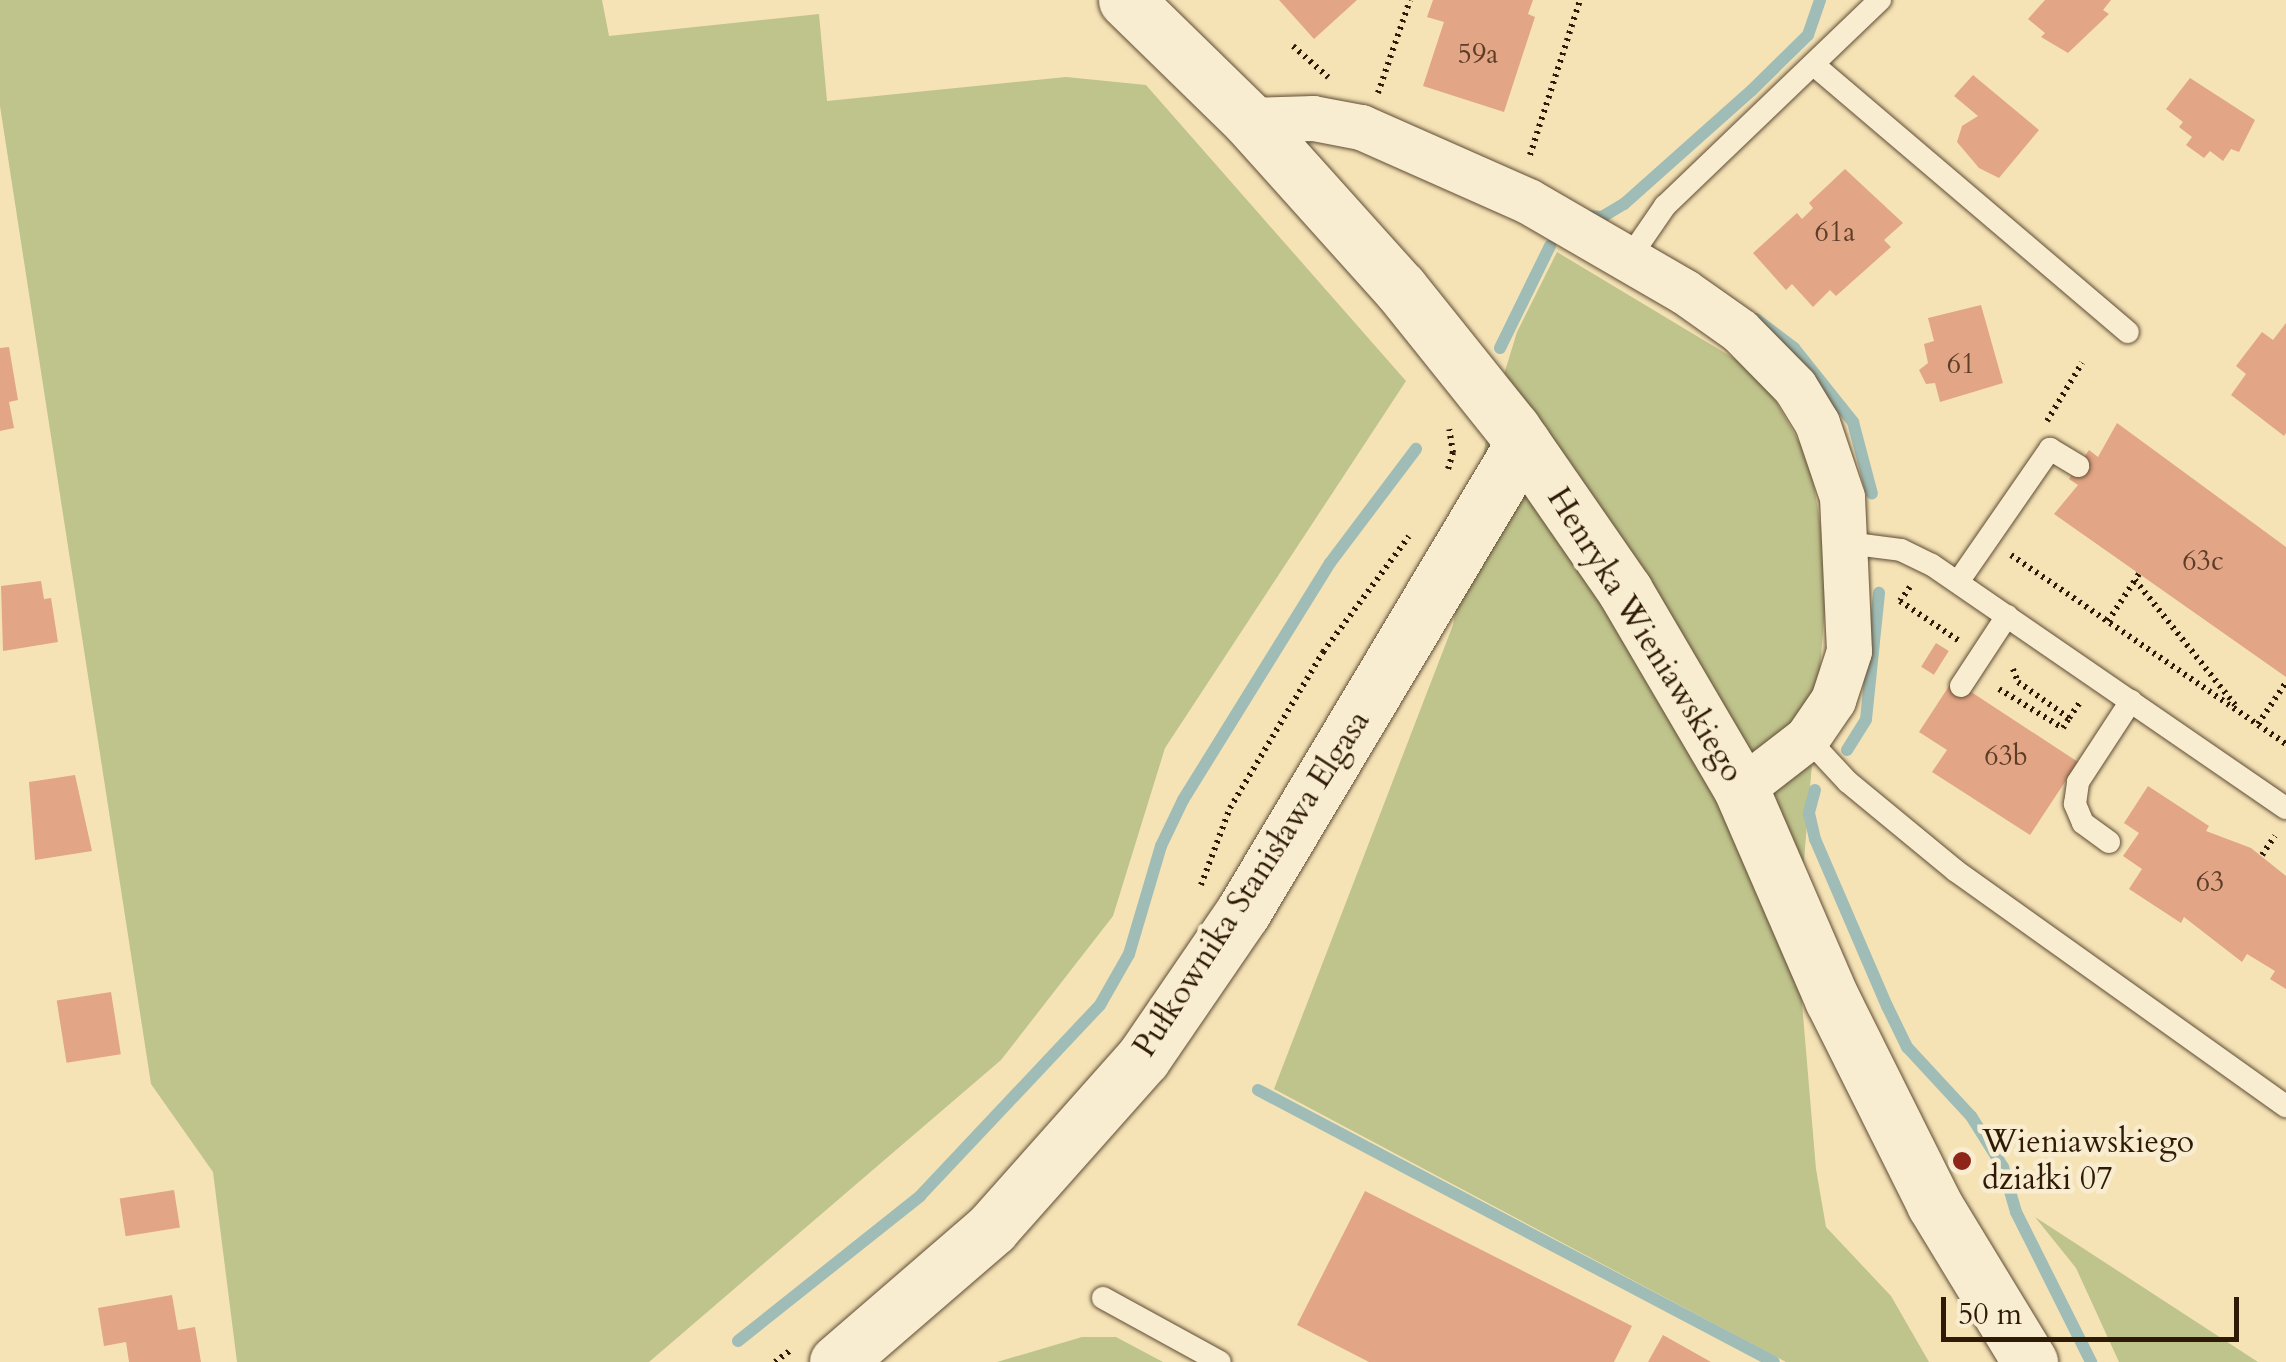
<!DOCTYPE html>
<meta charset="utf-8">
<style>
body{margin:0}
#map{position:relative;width:2286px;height:1362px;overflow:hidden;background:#f5e3b6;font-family:Cardo,serif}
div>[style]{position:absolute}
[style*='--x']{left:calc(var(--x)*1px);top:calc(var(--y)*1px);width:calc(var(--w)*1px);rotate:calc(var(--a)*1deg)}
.green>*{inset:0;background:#bfc38c}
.stream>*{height:12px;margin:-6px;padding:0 6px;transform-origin:6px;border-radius:6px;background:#9fbdb6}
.building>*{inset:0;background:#e2a585;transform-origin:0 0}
.path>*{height:6px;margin-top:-3px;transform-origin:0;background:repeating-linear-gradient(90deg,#2f1a08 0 2.5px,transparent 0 7.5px)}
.roads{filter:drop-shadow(0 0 2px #604c34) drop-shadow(0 0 2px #604c34)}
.service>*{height:22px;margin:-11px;padding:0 11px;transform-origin:11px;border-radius:11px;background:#f8edd0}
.minor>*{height:45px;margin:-22.5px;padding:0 22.5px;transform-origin:22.5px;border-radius:22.5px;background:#f8edd0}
.tertiary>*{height:55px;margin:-27.5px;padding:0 27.5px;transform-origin:27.5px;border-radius:27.5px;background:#f8edd0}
.dots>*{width:28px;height:28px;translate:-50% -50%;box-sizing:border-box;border:5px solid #f8edd0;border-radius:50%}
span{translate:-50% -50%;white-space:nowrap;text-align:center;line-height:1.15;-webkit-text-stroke:9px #f8edd0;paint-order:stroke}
.number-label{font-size:28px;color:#5c3d27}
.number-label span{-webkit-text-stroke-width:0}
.street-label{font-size:32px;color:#2f1a08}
.poi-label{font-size:32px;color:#2f1a08}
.left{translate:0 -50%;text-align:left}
.scale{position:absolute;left:1941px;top:1297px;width:298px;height:45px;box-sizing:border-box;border:5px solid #2f1a08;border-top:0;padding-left:12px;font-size:30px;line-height:35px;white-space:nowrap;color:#2f1a08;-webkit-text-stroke:8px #f8edd0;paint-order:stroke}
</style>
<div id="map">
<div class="green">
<i style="clip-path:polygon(0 0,602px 0,609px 36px,819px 14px,827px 101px,1066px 77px,1146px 85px,1406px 381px,1165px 748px,1113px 916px,1001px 1060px,649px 1362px,237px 1362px,213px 1172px,151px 1084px,0 106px)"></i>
<i style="clip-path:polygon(1557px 252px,1760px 374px,1810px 461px,1828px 572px,1797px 944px,1816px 1169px,1826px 1227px,1891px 1296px,1929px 1362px,1786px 1362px,1274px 1089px,1453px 625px,1489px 423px,1517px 332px)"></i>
<i style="clip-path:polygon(2035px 1217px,2258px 1362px,2119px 1362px,2076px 1268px)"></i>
<i style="clip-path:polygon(1082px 1337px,1116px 1337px,1163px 1362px,997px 1362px)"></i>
</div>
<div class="stream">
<i style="--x:1587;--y:216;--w:15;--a:4"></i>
<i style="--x:1602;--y:217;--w:26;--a:-31"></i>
<i style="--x:1624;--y:204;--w:171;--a:-41.7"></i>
<i style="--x:1752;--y:90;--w:78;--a:-44.5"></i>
<i style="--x:1808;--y:35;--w:37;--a:-71"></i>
<i style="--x:1756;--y:319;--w:48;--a:37.3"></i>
<i style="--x:1794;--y:348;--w:95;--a:51.4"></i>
<i style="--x:1853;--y:422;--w:74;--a:75.2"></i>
<i style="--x:1500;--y:348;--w:114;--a:-63.9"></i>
<i style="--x:1847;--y:750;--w:36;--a:-58"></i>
<i style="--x:1866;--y:719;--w:127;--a:-84.1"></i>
<i style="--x:1815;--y:790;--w:24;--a:105"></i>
<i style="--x:1809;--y:813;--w:27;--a:77"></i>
<i style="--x:1815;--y:839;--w:182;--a:66.7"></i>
<i style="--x:1887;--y:1006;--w:46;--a:64"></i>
<i style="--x:1907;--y:1047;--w:94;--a:47.2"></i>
<i style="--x:1971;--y:1116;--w:60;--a:57.9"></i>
<i style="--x:2003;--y:1167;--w:47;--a:73.9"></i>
<i style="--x:2016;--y:1212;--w:168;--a:63.4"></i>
<i style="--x:1258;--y:1090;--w:583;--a:27.8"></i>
<i style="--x:738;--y:1341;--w:233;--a:-38.5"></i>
<i style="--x:920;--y:1196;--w:262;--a:-46.7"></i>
<i style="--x:1100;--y:1005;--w:59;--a:-60.4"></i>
<i style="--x:1129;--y:954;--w:113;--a:-73.5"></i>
<i style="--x:1161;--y:846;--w:51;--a:-64.4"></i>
<i style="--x:1183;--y:800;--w:279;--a:-58.2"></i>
<i style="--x:1330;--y:563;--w:143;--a:-53"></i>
</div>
<div class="building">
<i style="clip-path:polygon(1279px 0,1357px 0,1314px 39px)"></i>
<i style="clip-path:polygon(1433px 0,1533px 0,1528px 14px,1535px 17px,1504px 112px,1423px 86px,1444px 22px,1427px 17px)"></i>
<i style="clip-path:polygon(2045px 0,2111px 0,2103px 10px,2109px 14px,2068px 53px,2041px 37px,2045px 33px,2028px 19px)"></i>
<i style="clip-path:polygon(1973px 75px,2039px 130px,1999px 178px,1979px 168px,1957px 142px,1962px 126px,1978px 116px,1954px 96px)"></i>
<i style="clip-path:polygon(2190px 78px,2255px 120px,2239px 152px,2231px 149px,2223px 161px,2210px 151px,2204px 158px,2186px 145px,2192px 137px,2179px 127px,2183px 122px,2166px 109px)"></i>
<i style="clip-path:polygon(1845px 169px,1903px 223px,1884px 240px,1891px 247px,1836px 296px,1830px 290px,1813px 307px,1792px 284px,1786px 290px,1753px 253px,1797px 213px,1802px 219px,1813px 208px,1809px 203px)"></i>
<i style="clip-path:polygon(1981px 305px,2003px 383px,1940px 402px,1935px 383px,1926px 384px,1919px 370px,1928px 363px,1924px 344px,1934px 341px,1928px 318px)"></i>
<i style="clip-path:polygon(2286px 323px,2286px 433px,2284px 436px,2231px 395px,2246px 374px,2236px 366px,2262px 332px,2273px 340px)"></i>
<i style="clip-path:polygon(9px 347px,18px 400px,9px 402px,14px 428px,0 431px,0 348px)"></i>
<i style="clip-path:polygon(2117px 423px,2286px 547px,2286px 677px,2054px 514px,2078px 485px,2069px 479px,2078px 466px,2089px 450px,2098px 457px)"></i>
<i style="clip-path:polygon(41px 581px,44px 599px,51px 598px,58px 642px,3px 651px,1px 586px)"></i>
<i style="left:1936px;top:643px;width:15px;height:28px;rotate:32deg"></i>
<i style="clip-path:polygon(1953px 680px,2078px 762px,2030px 835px,1932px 772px,1947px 750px,1919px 732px)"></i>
<i style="clip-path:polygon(75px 775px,92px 851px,35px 860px,29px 782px)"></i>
<i style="clip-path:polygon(2148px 786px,2209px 826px,2206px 831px,2251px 848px,2286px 876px,2286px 989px,2270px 979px,2275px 971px,2247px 954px,2242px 962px,2184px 917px,2181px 923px,2129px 889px,2142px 869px,2123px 856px,2139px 833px,2124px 823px)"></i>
<i style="left:111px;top:992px;width:63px;height:55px;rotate:81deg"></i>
<i style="left:174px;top:1190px;width:38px;height:55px;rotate:81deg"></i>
<i style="clip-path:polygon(1365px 1191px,1632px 1326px,1614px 1362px,1369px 1362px,1297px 1325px)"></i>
<i style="clip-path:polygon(172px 1295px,178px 1330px,195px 1327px,201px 1362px,129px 1362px,126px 1342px,104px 1346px,98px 1308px)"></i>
<i style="clip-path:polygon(1663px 1335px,1711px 1362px,1648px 1362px)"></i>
</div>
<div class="path">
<i style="--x:1293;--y:46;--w:47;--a:41.5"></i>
<i style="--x:1378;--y:93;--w:98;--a:-71"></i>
<i style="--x:1530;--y:155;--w:163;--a:-72.1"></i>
<i style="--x:2047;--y:421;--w:68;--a:-58.9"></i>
<i style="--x:1448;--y:469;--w:17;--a:-73"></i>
<i style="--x:1453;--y:453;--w:24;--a:-99"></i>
<i style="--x:2011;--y:555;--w:334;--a:34.5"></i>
<i style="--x:2139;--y:574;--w:7;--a:124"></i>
<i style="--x:2135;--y:580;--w:160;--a:51.3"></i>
<i style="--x:1910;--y:587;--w:17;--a:126"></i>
<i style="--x:1900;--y:601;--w:71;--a:34.1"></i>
<i style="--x:2108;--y:621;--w:49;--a:-56.6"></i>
<i style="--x:2013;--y:669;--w:14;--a:69"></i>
<i style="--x:2018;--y:682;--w:62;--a:35.2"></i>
<i style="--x:2069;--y:718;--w:21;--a:-55"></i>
<i style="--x:1999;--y:689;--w:75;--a:31.4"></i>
<i style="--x:2063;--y:728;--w:12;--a:-59"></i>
<i style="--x:2258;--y:724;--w:48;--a:-56"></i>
<i style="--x:2262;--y:855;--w:23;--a:-56"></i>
<i style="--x:1201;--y:885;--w:82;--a:-69.4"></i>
<i style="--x:1230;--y:808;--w:182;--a:-59.2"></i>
<i style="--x:1323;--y:652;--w:144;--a:-53.4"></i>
<i style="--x:775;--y:1362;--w:20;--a:-37"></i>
</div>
<div class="roads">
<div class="service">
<i style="--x:1814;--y:65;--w:412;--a:40.4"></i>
<i style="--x:1630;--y:257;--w:62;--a:-55.5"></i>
<i style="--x:1665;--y:206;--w:298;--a:-43.8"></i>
<i style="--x:1847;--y:543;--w:54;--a:7.4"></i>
<i style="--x:1901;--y:550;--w:34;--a:26"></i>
<i style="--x:1932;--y:565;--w:429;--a:34.5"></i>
<i style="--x:1958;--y:582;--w:162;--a:-55.3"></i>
<i style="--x:2050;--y:449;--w:33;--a:31"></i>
<i style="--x:1961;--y:686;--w:84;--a:-56.7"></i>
<i style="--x:1807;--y:738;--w:60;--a:47"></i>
<i style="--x:1848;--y:782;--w:140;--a:39.5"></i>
<i style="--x:1956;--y:871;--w:405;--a:35.5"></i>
<i style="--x:2109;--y:842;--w:32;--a:-144"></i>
<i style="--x:2083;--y:823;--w:21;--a:-113"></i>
<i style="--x:2075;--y:804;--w:22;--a:-82"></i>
<i style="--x:2078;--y:782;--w:97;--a:-56.8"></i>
<i style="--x:1103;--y:1298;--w:133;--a:28.7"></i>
</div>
<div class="minor">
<i style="--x:1249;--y:120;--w:64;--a:-1.8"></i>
<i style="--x:1313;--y:118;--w:49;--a:10.6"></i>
<i style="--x:1361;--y:127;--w:183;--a:23.9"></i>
<i style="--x:1528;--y:201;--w:181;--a:30.1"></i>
<i style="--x:1685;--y:292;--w:67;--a:35.3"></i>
<i style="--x:1740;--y:331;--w:78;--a:45.5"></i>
<i style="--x:1795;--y:387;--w:42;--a:58.6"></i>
<i style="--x:1817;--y:423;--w:78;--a:71.3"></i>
<i style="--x:1842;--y:497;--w:154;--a:87.4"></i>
<i style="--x:1849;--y:651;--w:52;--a:108.1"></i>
<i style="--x:1833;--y:700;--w:46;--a:124.4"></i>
<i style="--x:1807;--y:738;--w:83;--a:142.3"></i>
</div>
<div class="tertiary">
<i style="--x:1126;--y:0;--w:172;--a:44.3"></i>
<i style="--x:1249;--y:120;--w:226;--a:48.1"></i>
<i style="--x:1400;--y:288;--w:181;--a:51.3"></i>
<i style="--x:1513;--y:429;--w:197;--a:55.3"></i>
<i style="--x:1625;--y:591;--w:229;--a:59.6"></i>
<i style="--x:1741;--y:789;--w:229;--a:66.6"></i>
<i style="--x:1832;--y:999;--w:229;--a:63.5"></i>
<i style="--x:1934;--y:1204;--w:185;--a:58.7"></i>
<i style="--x:837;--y:1362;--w:205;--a:-40.8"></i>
<i style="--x:992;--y:1228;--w:227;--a:-48.4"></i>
<i style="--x:1143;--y:1058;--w:177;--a:-55.6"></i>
<i style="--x:1243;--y:912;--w:546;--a:-59.16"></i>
</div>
</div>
<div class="dots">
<i style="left:1962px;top:1161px;background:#8f2418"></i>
</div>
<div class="number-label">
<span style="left:1478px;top:54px">59a</span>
<span style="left:1835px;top:232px">61a</span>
<span style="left:1961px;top:364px">61</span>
<span style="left:2203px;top:561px">63c</span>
<span style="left:2006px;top:756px">63b</span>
<span style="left:2210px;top:882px">63</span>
</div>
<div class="street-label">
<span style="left:1645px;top:635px;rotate:58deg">Henryka Wieniawskiego</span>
<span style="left:1252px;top:884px;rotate:-57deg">Pułkownika Stanisława Elgasa</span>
</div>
<div class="poi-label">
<span class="left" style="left:1982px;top:1161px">Wieniawskiego<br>działki 07</span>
</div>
<div class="scale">50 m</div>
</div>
